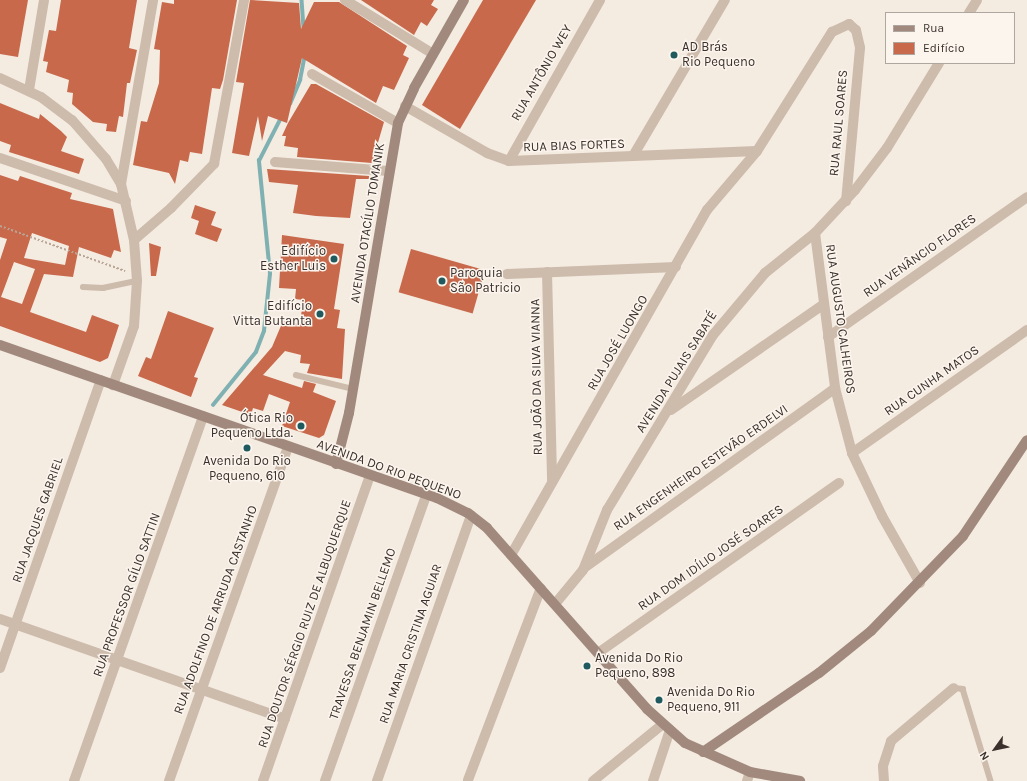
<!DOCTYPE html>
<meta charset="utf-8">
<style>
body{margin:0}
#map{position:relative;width:1027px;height:781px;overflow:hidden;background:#f4ebe1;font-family:Karla,sans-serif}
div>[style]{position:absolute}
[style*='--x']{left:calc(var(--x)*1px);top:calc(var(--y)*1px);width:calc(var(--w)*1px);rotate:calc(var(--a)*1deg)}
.stream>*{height:3.5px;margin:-1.75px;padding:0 1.75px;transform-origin:1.75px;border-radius:1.75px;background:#7fb0b2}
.building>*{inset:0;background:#c8694b;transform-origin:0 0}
.path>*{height:2px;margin-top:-1px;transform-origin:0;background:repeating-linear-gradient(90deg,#b9a596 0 2px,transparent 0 4px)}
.lane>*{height:5.5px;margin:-2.75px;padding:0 2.75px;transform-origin:2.75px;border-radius:2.75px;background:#cdbbac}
.street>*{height:10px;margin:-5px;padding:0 5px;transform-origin:5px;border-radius:5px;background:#cdbbac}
.secondary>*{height:10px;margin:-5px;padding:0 5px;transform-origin:5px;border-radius:5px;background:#a18a7d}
.dots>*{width:11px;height:11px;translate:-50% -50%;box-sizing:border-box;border:2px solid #fbf5ee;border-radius:50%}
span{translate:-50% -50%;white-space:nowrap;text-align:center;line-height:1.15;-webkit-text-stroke:3px #fbf5ee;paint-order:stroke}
.poi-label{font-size:13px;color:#3b302b}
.left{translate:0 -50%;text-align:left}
.right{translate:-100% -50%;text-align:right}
.street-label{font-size:13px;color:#3b302b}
.legend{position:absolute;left:885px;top:12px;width:130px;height:52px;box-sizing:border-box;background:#fbf5ee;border:1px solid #aea6a0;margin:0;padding:5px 7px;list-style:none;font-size:12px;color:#3b302b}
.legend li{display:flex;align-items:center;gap:8px;height:20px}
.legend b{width:20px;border:1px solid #aea6a0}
.north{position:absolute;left:975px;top:729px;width:40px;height:40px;-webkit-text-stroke:3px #fbf5ee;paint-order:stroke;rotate:237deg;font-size:11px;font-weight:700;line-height:16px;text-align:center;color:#3b302b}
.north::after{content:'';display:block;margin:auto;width:14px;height:18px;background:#3b302b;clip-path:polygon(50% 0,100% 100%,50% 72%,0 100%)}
</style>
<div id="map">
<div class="stream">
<i style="--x:302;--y:0;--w:27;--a:86"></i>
<i style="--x:290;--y:104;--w:26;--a:-67"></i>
<i style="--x:300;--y:80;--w:25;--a:-79"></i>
<i style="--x:213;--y:405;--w:68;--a:-50.9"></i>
<i style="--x:256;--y:352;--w:22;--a:-69"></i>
<i style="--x:264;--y:331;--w:57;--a:-84"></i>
<i style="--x:270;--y:274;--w:114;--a:-95.6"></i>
<i style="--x:259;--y:161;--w:48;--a:-62.9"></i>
</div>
<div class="building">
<i style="clip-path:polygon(0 0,28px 0,18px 57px,0 54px)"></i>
<i style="clip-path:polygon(61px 0,137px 0,129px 48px,137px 50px,130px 83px,127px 83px,123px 117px,119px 116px,116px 132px,106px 131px,107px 124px,93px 122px,72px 104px,73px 93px,67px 92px,69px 80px,46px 72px,48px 62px,43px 61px,49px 30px,56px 31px)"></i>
<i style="clip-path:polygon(174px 0,237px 0,223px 80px,220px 89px,212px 88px,202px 154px,190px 152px,188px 162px,180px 160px,175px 184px,169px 173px,133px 165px,141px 121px,147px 122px,159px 83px,160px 50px,154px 49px,162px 2px,174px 4px)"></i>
<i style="clip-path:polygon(250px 0,299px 3px,301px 29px,314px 2px,339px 2px,407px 46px,403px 55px,409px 58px,394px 90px,383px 86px,376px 103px,302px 58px,287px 123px,268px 116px,262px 141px,258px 116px,249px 156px,232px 153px,244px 83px,236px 82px)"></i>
<i style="clip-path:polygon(361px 0,434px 0,431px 5px,438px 9px,427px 26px,421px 22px,414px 35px)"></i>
<i style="clip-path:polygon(483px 0,536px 0,460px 129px,422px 105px)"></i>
<i style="clip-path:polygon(311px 84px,316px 84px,384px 122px,372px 163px,297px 157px,298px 148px,284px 146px,286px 136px,282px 136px,288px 123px)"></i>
<i style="clip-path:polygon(0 103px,39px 119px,40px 114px,61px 131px,67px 137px,61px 151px,84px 159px,79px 174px,9px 152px,11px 145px,0 141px)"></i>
<i style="clip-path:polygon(267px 169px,369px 176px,369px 179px,356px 179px,350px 218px,316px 216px,293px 213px,298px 185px,269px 182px)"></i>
<i style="clip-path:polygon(evenodd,0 175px,18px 181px,20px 176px,72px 193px,70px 199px,113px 209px,121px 252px,114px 250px,111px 258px,79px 247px,73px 277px,44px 274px,30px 312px,86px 332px,92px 315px,119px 325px,108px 358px,100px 362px,0 326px,0 260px,7px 239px,0 237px,0 175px,32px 233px,69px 246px,65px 265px,24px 258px,32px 233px,0 175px,14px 262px,35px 269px,22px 304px,1px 297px,14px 262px)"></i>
<i style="clip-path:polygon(195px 205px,216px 212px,211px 225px,222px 229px,217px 242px,195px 234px,199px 221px,191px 218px)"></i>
<i style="clip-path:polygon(282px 235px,344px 244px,334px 309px,340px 310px,337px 328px,345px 329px,342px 379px,307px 373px,310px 364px,300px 363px,301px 355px,285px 351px,263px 375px,302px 388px,304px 381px,316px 384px,313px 392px,336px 401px,324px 435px,319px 438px,282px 426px,290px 402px,269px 394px,263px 411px,253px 408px,251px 415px,222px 405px,272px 347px,283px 321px,300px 324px,303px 300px,295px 299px,296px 289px,279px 288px)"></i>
<i style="clip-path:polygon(149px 243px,161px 247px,156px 276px,151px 276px)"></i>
<i style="left:411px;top:249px;width:77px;height:45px;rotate:16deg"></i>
<i style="clip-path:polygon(168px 311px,214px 328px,194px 377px,198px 378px,191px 397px,138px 376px,146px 357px,151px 359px)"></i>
</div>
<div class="path">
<i style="--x:0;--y:226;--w:133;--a:19.8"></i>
</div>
<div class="lane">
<i style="--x:83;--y:287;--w:20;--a:3"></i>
<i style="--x:103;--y:288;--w:35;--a:-12"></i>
<i style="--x:296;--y:375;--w:59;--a:13.8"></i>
<i style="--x:954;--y:688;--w:9;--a:6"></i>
<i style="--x:963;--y:689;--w:96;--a:73.1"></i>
</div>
<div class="street">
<i style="--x:345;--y:0;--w:103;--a:31.5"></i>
<i style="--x:969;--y:13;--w:15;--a:-58"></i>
<i style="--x:312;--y:74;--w:99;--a:29.7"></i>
<i style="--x:0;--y:78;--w:45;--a:24.9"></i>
<i style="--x:41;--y:97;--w:39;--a:37"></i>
<i style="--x:72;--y:120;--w:52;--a:48.9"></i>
<i style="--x:106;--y:159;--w:29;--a:59"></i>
<i style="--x:121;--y:184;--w:57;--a:76.9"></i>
<i style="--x:134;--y:240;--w:41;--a:85.8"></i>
<i style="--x:137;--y:281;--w:45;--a:93.8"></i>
<i style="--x:134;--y:326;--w:63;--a:109.6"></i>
<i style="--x:29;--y:90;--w:91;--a:-80.5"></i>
<i style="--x:405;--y:106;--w:95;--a:29.8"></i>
<i style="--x:487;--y:153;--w:23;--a:20"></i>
<i style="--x:509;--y:161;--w:248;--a:-2.3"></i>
<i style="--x:633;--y:156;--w:181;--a:-59.5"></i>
<i style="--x:0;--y:158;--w:133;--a:18.8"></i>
<i style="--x:509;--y:161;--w:185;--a:-60.5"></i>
<i style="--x:275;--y:162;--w:113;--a:4.6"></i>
<i style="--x:121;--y:184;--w:187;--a:-80.1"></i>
<i style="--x:815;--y:233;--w:156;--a:82.6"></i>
<i style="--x:835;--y:388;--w:67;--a:75.3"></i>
<i style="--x:852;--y:453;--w:70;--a:64.5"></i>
<i style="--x:882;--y:516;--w:77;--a:60.4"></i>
<i style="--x:134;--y:240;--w:49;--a:-40.9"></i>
<i style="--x:171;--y:208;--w:62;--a:-45.7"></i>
<i style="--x:214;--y:164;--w:167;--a:-79.6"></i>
<i style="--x:547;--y:272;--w:210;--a:88.6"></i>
<i style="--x:507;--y:274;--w:169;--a:-2.4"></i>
<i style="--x:828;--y:337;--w:243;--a:-35.1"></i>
<i style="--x:671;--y:410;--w:186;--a:-34.7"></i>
<i style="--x:852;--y:453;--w:214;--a:-35.1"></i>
<i style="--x:511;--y:555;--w:397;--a:-60.4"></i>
<i style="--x:707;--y:210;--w:77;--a:-49.7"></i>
<i style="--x:757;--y:151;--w:141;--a:-57.8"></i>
<i style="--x:832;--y:32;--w:19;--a:-25"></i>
<i style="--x:849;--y:24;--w:9;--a:41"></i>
<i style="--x:856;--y:30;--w:18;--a:77"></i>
<i style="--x:860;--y:48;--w:154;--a:95.2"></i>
<i style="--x:584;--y:568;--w:309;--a:-35.6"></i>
<i style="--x:555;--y:604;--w:44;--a:-50.5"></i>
<i style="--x:583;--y:570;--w:65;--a:-68.2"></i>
<i style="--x:607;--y:510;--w:205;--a:-58.8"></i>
<i style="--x:713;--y:335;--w:81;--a:-50"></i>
<i style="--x:765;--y:273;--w:64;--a:-38.7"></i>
<i style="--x:815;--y:233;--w:59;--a:-47.1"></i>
<i style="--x:855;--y:190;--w:53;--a:-52.7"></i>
<i style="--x:887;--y:148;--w:100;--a:-58.5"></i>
<i style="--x:0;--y:619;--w:302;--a:19.3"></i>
<i style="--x:598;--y:653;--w:295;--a:-35.2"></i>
<i style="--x:0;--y:668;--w:305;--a:-70.7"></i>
<i style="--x:468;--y:780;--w:205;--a:-69.2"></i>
<i style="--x:74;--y:781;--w:387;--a:-70.5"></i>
<i style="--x:169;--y:781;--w:355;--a:-70.4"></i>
<i style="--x:263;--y:781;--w:323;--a:-70.7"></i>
<i style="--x:325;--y:781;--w:303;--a:-70.5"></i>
<i style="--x:377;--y:781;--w:282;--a:-70.5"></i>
<i style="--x:593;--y:781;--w:90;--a:-39.2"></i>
<i style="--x:653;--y:781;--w:54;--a:-71.6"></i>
<i style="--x:747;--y:781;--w:9;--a:-72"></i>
<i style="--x:884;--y:781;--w:15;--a:-94"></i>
<i style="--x:883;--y:766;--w:26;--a:-72"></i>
<i style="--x:891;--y:741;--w:82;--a:-40.1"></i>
</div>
<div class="secondary">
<i style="--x:0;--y:345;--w:463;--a:19.3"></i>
<i style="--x:437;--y:498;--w:34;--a:26"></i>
<i style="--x:468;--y:513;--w:24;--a:38"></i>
<i style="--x:487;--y:528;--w:242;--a:48.5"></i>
<i style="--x:647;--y:709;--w:51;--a:41.8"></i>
<i style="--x:685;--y:743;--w:71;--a:24"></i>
<i style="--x:750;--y:772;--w:51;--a:10.2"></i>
<i style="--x:336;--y:464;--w:53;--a:-75.7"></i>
<i style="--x:349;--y:413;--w:294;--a:-80.4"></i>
<i style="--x:398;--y:123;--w:38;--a:-65"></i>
<i style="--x:414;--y:88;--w:101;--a:-60.4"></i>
<i style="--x:703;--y:752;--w:140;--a:-34.3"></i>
<i style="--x:819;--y:673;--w:67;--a:-38.9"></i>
<i style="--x:871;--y:631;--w:132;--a:-45.9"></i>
<i style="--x:963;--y:536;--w:115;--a:-56.3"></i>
</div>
<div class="dots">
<i style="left:674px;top:55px;background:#1f5a5e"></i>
<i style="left:334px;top:259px;background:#1f5a5e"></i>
<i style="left:442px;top:281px;background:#1f5a5e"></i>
<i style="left:320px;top:314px;background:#1f5a5e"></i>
<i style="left:301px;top:426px;background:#1f5a5e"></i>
<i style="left:247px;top:448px;background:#1f5a5e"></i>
<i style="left:587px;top:666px;background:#1f5a5e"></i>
<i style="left:659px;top:700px;background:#1f5a5e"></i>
</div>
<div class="poi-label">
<span class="left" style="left:682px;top:55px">AD Brás<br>Rio Pequeno</span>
<span class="right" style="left:326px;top:259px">Edifício<br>Esther Luis</span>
<span class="left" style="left:450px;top:281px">Paroquia<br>São Patricio</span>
<span class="right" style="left:312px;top:314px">Edifício<br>Vitta Butanta</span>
<span class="right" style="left:293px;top:426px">Ótica Rio<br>Pequeno Ltda.</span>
<span style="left:247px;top:469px">Avenida Do Rio<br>Pequeno, 610</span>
<span class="left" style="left:595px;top:666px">Avenida Do Rio<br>Pequeno, 898</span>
<span class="left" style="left:667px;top:700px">Avenida Do Rio<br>Pequeno, 911</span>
</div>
<div class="street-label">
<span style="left:542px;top:73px;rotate:-60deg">RUA ANTÔNIO WEY</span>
<span style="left:839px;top:123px;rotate:-85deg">RUA RAUL SOARES</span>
<span style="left:574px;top:146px;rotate:-2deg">RUA BIAS FORTES</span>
<span style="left:368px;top:223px;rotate:-81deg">AVENIDA OTACÍLIO TOMANIK</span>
<span style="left:920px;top:256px;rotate:-35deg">RUA VENÂNCIO FLORES</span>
<span style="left:840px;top:319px;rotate:82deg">RUA AUGUSTO CALHEIROS</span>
<span style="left:618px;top:343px;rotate:-60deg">RUA JOSÉ LUONGO</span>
<span style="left:677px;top:372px;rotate:-58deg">AVENIDA PUJAIS SABATÉ</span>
<span style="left:537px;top:377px;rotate:-91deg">RUA JOÃO DA SILVA VIANNA</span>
<span style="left:932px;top:381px;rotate:-35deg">RUA CUNHA MATOS</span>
<span style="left:701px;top:468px;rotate:-35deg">RUA ENGENHEIRO ESTEVÃO ERDELVI</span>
<span style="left:389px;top:470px;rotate:20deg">AVENIDA DO RIO PEQUENO</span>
<span style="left:38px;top:520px;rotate:-71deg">RUA JACQUES GABRIEL</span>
<span style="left:711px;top:558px;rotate:-35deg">RUA DOM IDÍLIO JOSÉ SOARES</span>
<span style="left:127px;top:595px;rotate:-70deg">RUA PROFESSOR GÍLIO SATTIN</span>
<span style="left:216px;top:610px;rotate:-70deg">RUA ADOLFINO DE ARRUDA CASTANHO</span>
<span style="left:305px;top:624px;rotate:-71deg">RUA DOUTOR SÉRGIO RUIZ DE ALBUQUERQUE</span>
<span style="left:363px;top:634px;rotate:-71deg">TRAVESSA BENJAMIN BELLEMO</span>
<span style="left:411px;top:644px;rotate:-71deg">RUA MARIA CRISTINA AGUIAR</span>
</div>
<ul class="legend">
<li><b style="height:5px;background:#a18a7d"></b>Rua</li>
<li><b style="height:11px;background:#c8694b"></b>Edifício</li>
</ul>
<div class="north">N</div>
</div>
